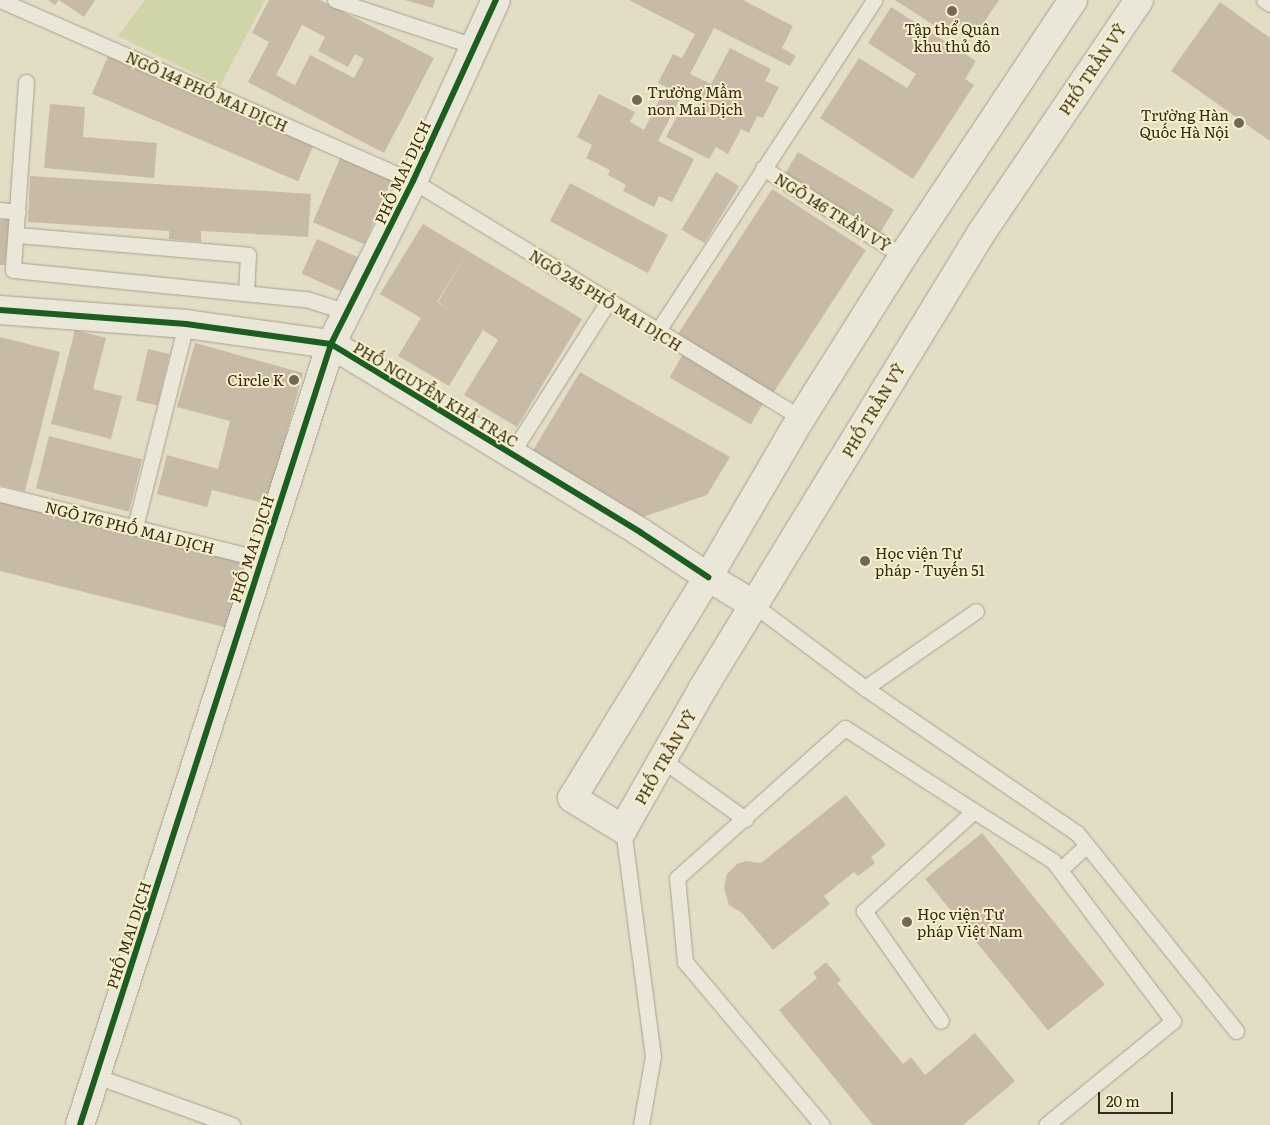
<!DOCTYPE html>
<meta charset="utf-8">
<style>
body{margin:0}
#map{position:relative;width:1270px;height:1125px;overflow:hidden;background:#e3ddc6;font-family:Literata,serif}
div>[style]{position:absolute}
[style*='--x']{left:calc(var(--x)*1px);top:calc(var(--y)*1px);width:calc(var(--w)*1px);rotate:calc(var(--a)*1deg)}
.green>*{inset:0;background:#cfd5a7}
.building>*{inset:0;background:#c7bba7;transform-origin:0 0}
.roads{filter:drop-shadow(0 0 1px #a7a090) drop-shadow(0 0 1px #a7a090)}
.service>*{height:15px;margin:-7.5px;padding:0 7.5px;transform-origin:7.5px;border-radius:7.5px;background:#ebe7d8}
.minor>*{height:28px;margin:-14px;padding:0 14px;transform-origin:14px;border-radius:14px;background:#ebe7d8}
.secondary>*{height:28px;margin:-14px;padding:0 14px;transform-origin:14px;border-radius:14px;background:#ebe7d8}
.cycleway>*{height:6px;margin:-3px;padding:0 3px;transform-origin:3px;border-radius:3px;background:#1b5e20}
.dots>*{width:14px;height:14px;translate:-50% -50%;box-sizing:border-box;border:2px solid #f7efc9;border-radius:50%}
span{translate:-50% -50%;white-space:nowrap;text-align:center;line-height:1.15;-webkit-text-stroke:4px #f7efc9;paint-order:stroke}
.poi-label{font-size:15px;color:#352919}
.left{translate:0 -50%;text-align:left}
.right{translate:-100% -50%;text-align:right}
.street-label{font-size:15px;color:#352919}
.scale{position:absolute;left:1098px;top:1092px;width:75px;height:22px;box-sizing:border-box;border:2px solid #352919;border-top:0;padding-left:6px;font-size:15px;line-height:18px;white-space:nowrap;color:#352919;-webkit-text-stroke:4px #f7efc9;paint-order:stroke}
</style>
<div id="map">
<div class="green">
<i style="clip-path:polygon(145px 0,265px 0,220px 86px,118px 36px)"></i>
</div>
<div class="building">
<i style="clip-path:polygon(48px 0,95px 0,84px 17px,59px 0,55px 5px)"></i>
<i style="clip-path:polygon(evenodd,269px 0,320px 0,434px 58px,384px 153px,248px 82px,269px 42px,252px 33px,269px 0,302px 25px,325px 37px,318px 51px,348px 67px,355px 54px,364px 59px,354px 78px,310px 55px,295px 85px,276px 75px,302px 25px)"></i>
<i style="clip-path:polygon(405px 0,435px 0,433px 8px)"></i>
<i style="clip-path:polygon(629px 0,743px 0,793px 26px,782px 48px,796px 56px,790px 66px,714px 28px,690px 74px,711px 84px,730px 48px,771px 69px,765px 81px,779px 87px,763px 118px,757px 116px,749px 133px,741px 129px,728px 154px,716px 147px,709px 159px,666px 137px,682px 107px,695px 113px,703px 98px,685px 89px,658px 141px,694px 159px,672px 202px,659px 196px,654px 207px,623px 191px,626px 185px,608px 175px,610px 170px,586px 158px,592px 145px,577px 137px,599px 94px,635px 112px,630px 122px,644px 130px,666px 87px,658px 83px,673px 54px,682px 58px,695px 34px)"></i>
<i style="clip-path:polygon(895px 0,999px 0,978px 31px,963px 21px,952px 37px)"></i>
<i style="clip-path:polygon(1220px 2px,1270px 38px,1270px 141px,1171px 71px)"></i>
<i style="clip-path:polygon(891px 7px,976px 61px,965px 79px,974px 85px,913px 179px,820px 118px,859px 58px,907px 88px,909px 85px,916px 74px,868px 43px)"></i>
<i style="left:108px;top:56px;width:224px;height:41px;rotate:23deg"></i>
<i style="clip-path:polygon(50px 104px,85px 107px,83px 137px,157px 143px,154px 178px,44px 168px)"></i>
<i style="left:798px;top:152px;width:112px;height:27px;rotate:31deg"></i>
<i style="left:341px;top:156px;width:56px;height:72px;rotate:23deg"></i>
<i style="left:716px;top:172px;width:27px;height:67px;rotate:31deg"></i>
<i style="clip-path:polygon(30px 176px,311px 194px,308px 237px,201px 231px,201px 242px,169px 239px,169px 231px,28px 222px)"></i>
<i style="left:570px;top:183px;width:111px;height:43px;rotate:28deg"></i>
<i style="left:772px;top:189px;width:112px;height:177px;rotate:33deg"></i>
<i style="clip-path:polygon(13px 217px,9px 225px,5px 265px,0 265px,0 220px)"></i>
<i style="clip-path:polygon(423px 224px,468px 251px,437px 302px,453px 312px,438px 302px,468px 251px,582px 319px,517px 427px,464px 395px,498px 340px,483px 330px,449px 386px,398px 356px,421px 318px,380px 294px)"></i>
<i style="left:317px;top:239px;width:45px;height:38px;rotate:24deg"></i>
<i style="clip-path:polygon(75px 330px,106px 338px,93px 389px,122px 396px,111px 439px,51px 424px)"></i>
<i style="clip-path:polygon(0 337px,60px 352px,25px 491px,0 485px)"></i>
<i style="clip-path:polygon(195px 343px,303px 373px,267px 504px,212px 490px,207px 507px,157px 494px,167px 455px,218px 469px,230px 421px,177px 407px)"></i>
<i style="left:148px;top:349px;width:22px;height:53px;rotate:13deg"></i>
<i style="left:683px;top:354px;width:94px;height:27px;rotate:30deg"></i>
<i style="clip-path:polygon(580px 372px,730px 457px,707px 495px,643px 517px,532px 452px)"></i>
<i style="left:49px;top:436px;width:96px;height:54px;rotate:14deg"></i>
<i style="left:0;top:501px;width:252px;height:68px;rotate:14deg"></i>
<i style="clip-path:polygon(846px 795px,886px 845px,871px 857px,875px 863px,858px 876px,854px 872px,824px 896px,830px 904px,773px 950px,742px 913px,729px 905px,724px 888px,727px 874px,737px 864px,746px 861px,761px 863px)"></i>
<i style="left:982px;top:833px;width:195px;height:73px;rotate:51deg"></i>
<i style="clip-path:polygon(826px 962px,841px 980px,837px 983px,903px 1064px,911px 1057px,925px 1075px,975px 1033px,1015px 1081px,963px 1125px,873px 1125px,779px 1010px,817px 978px,813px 973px)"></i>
</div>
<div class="roads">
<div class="service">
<i style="--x:0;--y:0;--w:451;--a:23.7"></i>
<i style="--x:413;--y:181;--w:455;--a:31.4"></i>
<i style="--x:335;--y:0;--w:146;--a:18.3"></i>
<i style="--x:1264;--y:0;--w:7;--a:34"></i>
<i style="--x:26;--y:82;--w:188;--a:94"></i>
<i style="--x:13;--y:270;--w:294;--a:5.7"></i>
<i style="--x:306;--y:299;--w:43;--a:17.6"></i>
<i style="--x:763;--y:168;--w:165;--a:32.2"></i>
<i style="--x:0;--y:210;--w:18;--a:6"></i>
<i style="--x:17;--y:235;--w:232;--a:4.9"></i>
<i style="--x:248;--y:255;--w:37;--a:93"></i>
<i style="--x:657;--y:332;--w:397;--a:-56.8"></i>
<i style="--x:511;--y:454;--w:180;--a:-57.5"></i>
<i style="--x:0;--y:494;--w:269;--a:14"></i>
<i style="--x:135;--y:527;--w:209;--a:-75.9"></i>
<i style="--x:754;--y:605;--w:139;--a:36.8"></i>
<i style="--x:865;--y:688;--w:257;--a:34.4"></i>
<i style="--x:1077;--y:833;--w:254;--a:51.2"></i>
<i style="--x:865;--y:688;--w:135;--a:-34.7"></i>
<i style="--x:664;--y:761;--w:100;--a:35.6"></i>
<i style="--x:974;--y:811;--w:93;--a:32.3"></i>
<i style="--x:1053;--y:861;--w:200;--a:53.1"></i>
<i style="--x:1173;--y:1021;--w:164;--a:140.7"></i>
<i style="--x:623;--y:829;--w:229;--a:82.5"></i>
<i style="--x:653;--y:1056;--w:70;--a:99.9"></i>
<i style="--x:1060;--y:870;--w:35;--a:-43"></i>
<i style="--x:96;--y:1076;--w:145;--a:19.8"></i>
<i style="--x:822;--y:1125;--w:213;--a:-130"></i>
<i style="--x:685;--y:962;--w:84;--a:-95.4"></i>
<i style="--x:677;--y:878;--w:225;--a:-41.8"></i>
<i style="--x:845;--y:728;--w:153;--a:32.8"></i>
<i style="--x:974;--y:811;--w:149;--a:137.7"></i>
<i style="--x:864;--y:911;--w:134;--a:55"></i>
</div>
<div class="minor">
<i style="--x:0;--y:310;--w:187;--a:4.3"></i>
<i style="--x:186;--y:324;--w:146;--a:7.9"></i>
<i style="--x:331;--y:344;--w:362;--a:31.3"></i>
<i style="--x:640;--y:532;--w:82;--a:33.5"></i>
<i style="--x:80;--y:1125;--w:820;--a:-72.18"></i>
<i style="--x:331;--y:344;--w:182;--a:-63.3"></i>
<i style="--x:413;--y:181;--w:199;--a:-65.4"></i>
</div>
<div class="secondary">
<i style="--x:1073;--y:0;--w:307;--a:123.6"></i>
<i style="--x:903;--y:256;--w:191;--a:122.2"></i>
<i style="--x:801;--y:418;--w:184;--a:120.3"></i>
<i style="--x:708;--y:577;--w:259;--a:121.6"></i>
<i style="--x:572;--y:798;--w:60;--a:31.3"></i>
<i style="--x:623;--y:829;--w:162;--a:-60.4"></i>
<i style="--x:703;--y:688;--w:535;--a:-58.54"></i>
<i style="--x:982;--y:232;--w:280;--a:-55.9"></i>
<i style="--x:708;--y:577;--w:54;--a:31.3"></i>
</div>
</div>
<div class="cycleway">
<i style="--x:0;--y:310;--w:187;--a:4.3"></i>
<i style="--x:186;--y:324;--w:146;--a:7.9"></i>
<i style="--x:331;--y:344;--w:362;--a:31.3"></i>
<i style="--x:640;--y:532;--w:82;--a:33.5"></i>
<i style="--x:80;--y:1125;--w:820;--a:-72.18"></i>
<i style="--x:331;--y:344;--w:182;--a:-63.3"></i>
<i style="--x:413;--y:181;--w:199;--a:-65.4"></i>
</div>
<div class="dots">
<i style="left:952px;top:11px;background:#726856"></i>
<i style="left:637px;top:100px;background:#726856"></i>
<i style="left:1239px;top:123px;background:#726856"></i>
<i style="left:294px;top:380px;background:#726856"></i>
<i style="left:865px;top:561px;background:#726856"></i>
<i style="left:907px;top:922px;background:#726856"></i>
</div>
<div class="poi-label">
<span style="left:952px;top:37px">Tập thể Quân<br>khu thủ đô</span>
<span class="left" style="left:647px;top:100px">Trường Mầm<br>non Mai Dịch</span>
<span class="right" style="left:1229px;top:123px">Trường Hàn<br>Quốc Hà Nội</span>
<span class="right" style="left:284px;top:380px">Circle K</span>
<span class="left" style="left:875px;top:561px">Học viện Tư<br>pháp - Tuyến 51</span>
<span class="left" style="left:917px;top:922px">Học viện Tư<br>pháp Việt Nam</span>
</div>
<div class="street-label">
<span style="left:1092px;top:69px;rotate:-56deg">PHỐ TRẦN VỸ</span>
<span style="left:207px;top:91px;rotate:24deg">NGÕ 144 PHỐ MAI DỊCH</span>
<span style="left:402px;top:172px;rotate:-65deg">PHỐ MAI DỊCH</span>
<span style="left:833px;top:212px;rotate:32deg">NGÕ 146 TRẦN VỸ</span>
<span style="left:606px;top:300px;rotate:32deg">NGÕ 245 PHỐ MAI DỊCH</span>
<span style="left:436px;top:394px;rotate:31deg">PHỐ NGUYỄN KHẢ TRẠC</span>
<span style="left:873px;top:410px;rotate:-59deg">PHỐ TRẦN VỸ</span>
<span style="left:130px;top:527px;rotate:14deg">NGÕ 176 PHỐ MAI DỊCH</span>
<span style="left:251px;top:549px;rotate:-72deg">PHỐ MAI DỊCH</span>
<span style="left:665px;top:757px;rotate:-60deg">PHỐ TRẦN VỸ</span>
<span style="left:128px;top:935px;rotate:-72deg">PHỐ MAI DỊCH</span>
</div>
<div class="scale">20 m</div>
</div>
